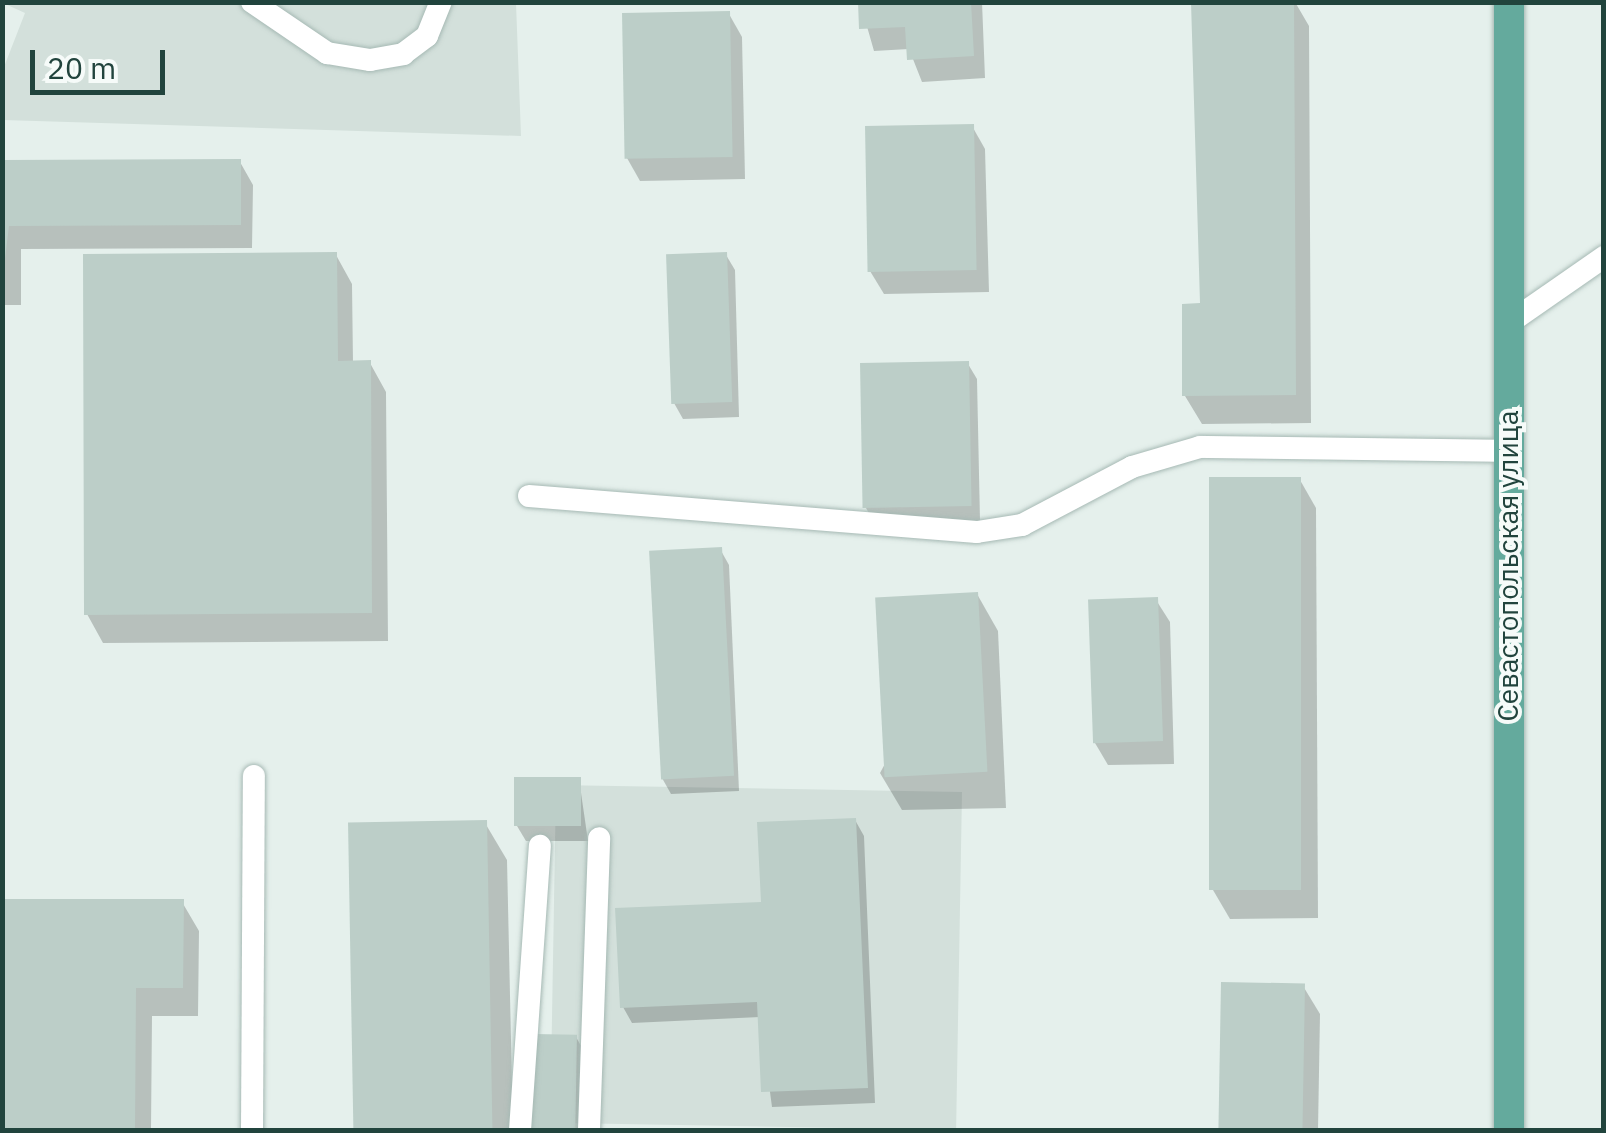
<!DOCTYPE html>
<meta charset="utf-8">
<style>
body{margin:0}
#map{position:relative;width:1606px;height:1133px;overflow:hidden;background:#e5f0ec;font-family:"IBM Plex Sans",sans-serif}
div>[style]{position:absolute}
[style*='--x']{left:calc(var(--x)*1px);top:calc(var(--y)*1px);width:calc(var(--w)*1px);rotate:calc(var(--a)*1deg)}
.built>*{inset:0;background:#d3e0db;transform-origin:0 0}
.shadow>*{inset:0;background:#0003}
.building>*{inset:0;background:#bccec8;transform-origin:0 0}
.roads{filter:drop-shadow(0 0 2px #a6b9b4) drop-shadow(0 0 2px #a6b9b4)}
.lane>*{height:22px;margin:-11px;padding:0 11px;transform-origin:11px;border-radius:11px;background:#fff}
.primary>*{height:30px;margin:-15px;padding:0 15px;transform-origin:15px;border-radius:15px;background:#64aa9d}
span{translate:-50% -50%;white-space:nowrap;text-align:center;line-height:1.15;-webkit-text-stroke:8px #f6fbf9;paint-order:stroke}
.street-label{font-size:28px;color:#21443d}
.frame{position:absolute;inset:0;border:5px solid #21443d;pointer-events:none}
.scale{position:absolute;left:30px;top:50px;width:135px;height:45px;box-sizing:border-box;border:5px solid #21443d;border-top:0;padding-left:12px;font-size:30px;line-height:35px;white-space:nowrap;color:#21443d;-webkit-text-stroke:8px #f6fbf9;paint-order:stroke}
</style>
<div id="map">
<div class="built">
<i style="clip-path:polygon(3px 3px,516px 3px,521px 136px,3px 120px,2px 72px,25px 13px)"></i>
<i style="left:962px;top:792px;width:338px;height:406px;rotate:91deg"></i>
</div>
<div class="shadow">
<i style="clip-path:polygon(860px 2px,982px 2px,985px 78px,922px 82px,909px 49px,874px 51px)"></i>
<i style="clip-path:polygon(1194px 2px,1295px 2px,1309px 26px,1311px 423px,1202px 424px,1185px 396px,1203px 306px)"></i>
<i style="clip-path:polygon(729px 14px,742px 37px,745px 179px,640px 181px,627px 158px)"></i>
<i style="clip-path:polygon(972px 126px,985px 149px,989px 292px,884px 294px,870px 271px)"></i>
<i style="clip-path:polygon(2px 162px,240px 162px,253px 185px,252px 248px,21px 249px,21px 305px,2px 305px)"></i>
<i style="clip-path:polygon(336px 255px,352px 284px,353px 363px,370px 363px,386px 392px,388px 641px,103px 643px,87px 614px)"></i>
<i style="clip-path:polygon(726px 255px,735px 270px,739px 417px,683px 419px,674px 403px)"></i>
<i style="clip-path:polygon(968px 364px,977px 379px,980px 521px,875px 524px,866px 508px)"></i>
<i style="clip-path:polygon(1300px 480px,1316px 508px,1318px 918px,1230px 919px,1213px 890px)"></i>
<i style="clip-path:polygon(720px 549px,729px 565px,739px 791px,671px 794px,662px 778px)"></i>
<i style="clip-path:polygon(977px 594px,998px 631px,1006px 808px,902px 810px,880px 773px)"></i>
<i style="clip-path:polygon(1156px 600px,1170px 622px,1174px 764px,1108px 765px,1095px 743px)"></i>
<i style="clip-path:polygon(579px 779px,588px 841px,526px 841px,517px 826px)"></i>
<i style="clip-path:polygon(855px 820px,864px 836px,875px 1103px,772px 1107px,760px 1017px,632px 1023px,623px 1007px,764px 904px)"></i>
<i style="clip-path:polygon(485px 823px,507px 860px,513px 1130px,357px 1130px,351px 826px)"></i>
<i style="clip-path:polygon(2px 901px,182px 902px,199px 931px,198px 1016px,152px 1016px,151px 1130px,2px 1130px)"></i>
<i style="clip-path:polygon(1223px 984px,1303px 986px,1320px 1014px,1318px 1130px,1221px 1130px)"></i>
<i style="clip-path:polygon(535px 1037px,576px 1037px,585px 1053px,583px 1130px,533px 1130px)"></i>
</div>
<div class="building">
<i style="clip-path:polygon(858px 2px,971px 2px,974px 56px,907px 60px,905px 27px,859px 29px)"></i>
<i style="clip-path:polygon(1191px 2px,1294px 2px,1296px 395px,1182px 396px,1182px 304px,1200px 303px)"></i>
<i style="left:730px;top:11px;width:146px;height:108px;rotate:89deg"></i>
<i style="left:974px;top:124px;width:146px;height:109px;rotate:89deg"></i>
<i style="clip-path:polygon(241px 159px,241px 225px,9px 226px,2px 283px,2px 160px)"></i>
<i style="clip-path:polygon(337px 252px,338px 361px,371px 360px,372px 613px,84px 615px,83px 254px)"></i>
<i style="left:727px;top:252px;width:150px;height:61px;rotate:88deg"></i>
<i style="left:969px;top:361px;width:145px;height:109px;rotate:89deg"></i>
<i style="left:1301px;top:477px;width:413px;height:92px;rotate:90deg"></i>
<i style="left:722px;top:547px;width:229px;height:73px;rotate:87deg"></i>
<i style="left:978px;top:592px;width:180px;height:103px;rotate:87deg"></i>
<i style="left:1158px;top:597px;width:144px;height:70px;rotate:88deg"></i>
<i style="left:514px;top:777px;width:67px;height:49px"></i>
<i style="clip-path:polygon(856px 818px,868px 1088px,761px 1092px,757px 1002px,620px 1008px,615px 908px,761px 902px,757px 822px)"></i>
<i style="left:487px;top:820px;width:310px;height:139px;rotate:89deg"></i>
<i style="clip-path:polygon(2px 899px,184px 899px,183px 988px,136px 988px,135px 1130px,2px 1130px)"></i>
<i style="left:1221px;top:982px;width:84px;height:148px;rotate:1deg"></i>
<i style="left:533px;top:1034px;width:44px;height:96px;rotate:1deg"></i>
</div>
<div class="roads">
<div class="lane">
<i style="--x:252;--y:2;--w:91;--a:34.2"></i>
<i style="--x:327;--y:53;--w:44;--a:9.2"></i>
<i style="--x:370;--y:60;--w:34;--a:-10"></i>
<i style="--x:403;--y:54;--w:30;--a:-37"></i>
<i style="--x:427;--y:36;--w:37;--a:-68"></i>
<i style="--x:1509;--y:323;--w:116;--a:-34.8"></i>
<i style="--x:529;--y:496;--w:449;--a:4.6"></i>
<i style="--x:977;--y:532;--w:46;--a:-8.8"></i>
<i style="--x:1022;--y:525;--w:124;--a:-27.8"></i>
<i style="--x:1132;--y:467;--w:71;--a:-16.4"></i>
<i style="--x:1200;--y:447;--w:307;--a:0.7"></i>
<i style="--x:252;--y:1130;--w:354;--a:-89.7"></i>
<i style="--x:520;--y:1130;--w:285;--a:-86"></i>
<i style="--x:589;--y:1130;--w:292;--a:-88"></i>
</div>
<div class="primary">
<i style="--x:1509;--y:2;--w:1128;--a:90"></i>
</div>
</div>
<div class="street-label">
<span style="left:1508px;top:566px;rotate:-90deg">Севастопольская улица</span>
</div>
<div class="frame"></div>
<div class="scale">20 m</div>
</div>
